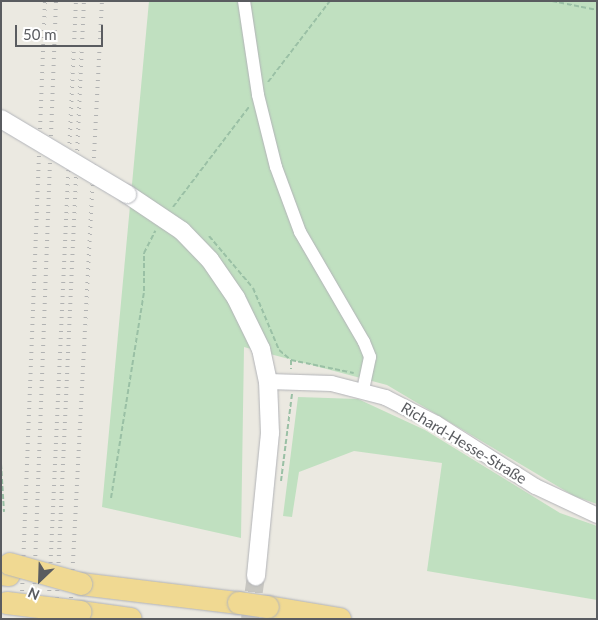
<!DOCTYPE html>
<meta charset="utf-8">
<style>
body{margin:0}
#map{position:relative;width:598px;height:620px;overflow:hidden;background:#ebe9e1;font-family:Lato,sans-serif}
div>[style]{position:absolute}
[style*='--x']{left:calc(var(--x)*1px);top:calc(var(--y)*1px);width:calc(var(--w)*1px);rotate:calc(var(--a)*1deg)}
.green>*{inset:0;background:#c0e0c0}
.secondary-tunnel>*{height:18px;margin-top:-9px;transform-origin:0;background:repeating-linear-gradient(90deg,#c7c6c1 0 18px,transparent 0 27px)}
.path>*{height:2px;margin-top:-1px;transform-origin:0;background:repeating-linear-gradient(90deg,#9ac0a5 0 5px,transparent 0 7.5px)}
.roads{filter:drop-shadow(0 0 1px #b2b3b7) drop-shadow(0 0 1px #b2b3b7)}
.minor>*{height:12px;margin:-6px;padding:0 6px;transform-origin:6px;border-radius:6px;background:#fff}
.tertiary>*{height:15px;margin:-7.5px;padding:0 7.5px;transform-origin:7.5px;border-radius:7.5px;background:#fff}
.secondary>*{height:18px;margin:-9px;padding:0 9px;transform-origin:9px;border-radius:9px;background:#fff}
.motorway>*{height:22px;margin:-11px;padding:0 11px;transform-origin:11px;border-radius:11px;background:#f0d992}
.rail>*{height:4px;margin-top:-2px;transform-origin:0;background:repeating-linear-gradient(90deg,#b1b2b2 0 1px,transparent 0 7px)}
.bridges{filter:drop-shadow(0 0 1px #b3b5ba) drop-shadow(0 0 1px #b3b5ba)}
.secondary-bridge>*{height:18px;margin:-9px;padding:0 9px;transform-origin:9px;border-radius:9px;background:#fff}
.motorway-bridge>*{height:22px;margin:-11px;padding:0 11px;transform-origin:11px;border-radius:11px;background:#f0d992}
span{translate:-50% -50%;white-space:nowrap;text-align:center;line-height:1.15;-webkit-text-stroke:4.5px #fff;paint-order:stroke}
.street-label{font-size:15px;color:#5a5c60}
.frame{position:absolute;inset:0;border:2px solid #5a5c60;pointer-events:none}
.north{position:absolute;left:15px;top:555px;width:50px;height:50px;-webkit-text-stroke:4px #fff;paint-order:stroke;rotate:204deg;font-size:14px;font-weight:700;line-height:20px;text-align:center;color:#5a5c60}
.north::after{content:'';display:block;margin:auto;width:18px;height:22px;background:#5a5c60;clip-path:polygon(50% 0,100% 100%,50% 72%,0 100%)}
.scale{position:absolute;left:15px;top:25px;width:88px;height:22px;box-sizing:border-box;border:2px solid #5a5c60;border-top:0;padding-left:6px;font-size:15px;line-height:18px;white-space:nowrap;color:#5a5c60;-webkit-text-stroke:4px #fff;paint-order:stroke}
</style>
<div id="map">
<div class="green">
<i style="clip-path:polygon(149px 1px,597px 1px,597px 504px,574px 496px,387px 385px,244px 347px,241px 538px,102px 507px)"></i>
<i style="clip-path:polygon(298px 397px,358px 399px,425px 430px,560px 513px,597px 526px,597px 600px,427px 571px,442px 463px,354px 451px,299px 472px,292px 517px,283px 516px)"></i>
</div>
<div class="secondary-tunnel">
<i style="--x:250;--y:619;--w:43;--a:-82.1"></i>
</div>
<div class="path">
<i style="--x:552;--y:1;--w:46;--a:11.3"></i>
<i style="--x:268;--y:82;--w:102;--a:-52.6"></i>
<i style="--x:173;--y:207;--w:126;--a:-52.8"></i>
<i style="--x:209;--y:236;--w:68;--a:49.8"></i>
<i style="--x:253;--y:288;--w:67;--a:67.2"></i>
<i style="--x:279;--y:350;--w:16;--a:40"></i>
<i style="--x:291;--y:360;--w:9;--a:90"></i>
<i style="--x:291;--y:360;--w:64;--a:11.7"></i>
<i style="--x:1;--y:464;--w:48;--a:86.4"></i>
<i style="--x:281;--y:481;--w:88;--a:-82.8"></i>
<i style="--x:111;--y:498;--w:210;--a:-80.9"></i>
<i style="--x:144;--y:291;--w:38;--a:-90"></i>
<i style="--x:144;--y:253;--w:25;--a:-63"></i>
</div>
<div class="roads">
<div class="minor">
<i style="--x:244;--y:1;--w:95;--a:81.5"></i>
<i style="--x:258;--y:95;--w:74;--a:76"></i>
<i style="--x:276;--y:167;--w:69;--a:69.7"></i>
<i style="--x:300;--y:232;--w:127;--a:59.8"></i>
<i style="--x:364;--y:342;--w:16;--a:68"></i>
<i style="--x:370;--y:357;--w:33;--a:102"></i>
</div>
<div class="tertiary">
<i style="--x:268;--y:381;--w:63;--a:1.8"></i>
<i style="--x:331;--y:383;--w:56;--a:14.5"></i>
<i style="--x:385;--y:397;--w:57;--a:27"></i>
<i style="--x:436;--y:423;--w:117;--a:32.5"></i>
<i style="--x:535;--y:486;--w:68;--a:25.1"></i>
</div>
<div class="secondary">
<i style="--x:127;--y:194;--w:66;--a:33.9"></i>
<i style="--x:182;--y:231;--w:40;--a:46"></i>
<i style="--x:210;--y:260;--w:46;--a:55.6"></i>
<i style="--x:236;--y:298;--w:57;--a:63.9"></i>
<i style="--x:261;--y:349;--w:33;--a:78"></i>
<i style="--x:268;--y:381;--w:52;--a:87.8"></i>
<i style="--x:270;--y:433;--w:144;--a:95.6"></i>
</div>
<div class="motorway">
<i style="--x:1;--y:574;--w:8;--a:7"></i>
<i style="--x:81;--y:584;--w:159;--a:6.9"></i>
<i style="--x:268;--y:607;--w:73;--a:9.5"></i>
<i style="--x:80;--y:612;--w:51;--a:7.8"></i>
</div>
</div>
<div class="rail">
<i style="--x:21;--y:619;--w:618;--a:-87.78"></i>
<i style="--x:33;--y:619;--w:618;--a:-87.87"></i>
<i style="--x:48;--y:619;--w:619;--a:-87.41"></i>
<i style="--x:56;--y:619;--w:619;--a:-87.41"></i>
<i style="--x:70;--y:619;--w:619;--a:-87.04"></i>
</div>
<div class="bridges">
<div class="secondary-bridge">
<i style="--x:1;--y:119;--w:147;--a:30.8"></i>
</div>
<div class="motorway-bridge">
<i style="--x:10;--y:564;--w:74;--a:15.7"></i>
<i style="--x:7;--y:603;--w:74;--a:7"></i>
<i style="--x:239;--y:603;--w:29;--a:8"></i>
</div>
</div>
<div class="street-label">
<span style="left:464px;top:443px;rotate:31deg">Richard-Hesse-Straße</span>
</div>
<div class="frame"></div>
<div class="north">N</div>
<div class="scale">50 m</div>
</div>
